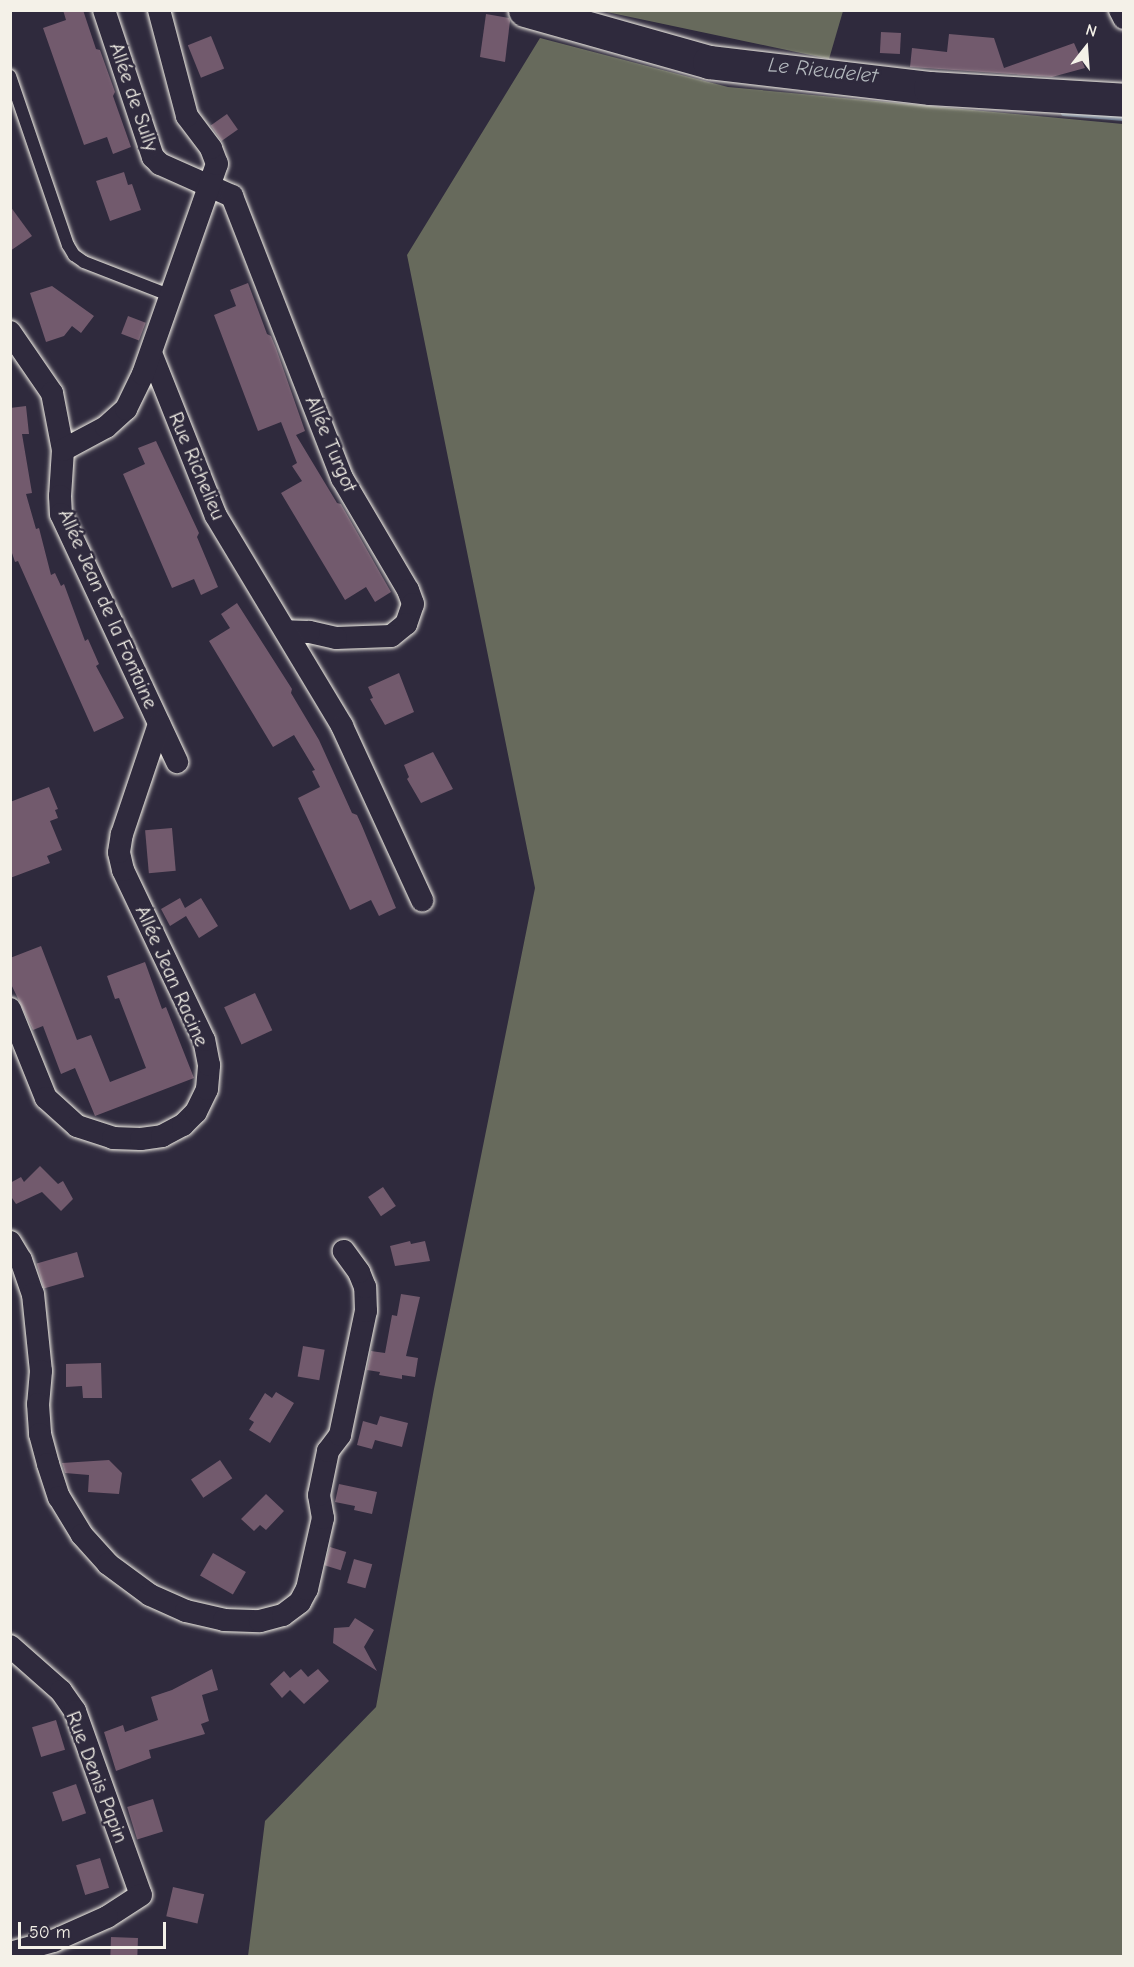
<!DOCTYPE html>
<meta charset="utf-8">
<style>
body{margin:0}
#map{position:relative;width:1134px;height:1967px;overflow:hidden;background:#2f2a3d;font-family:"Comic Neue",sans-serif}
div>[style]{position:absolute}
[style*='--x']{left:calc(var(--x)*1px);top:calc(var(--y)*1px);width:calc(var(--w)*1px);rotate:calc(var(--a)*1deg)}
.green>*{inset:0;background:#676a5c}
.stream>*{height:6px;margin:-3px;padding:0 3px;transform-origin:3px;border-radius:3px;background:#52637d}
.building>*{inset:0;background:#725a6d;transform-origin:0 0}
.roads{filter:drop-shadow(0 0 2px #f4f1e8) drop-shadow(0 0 2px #f4f1e8)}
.lane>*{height:12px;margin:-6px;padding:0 6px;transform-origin:6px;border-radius:6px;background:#2f2a3d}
.street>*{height:22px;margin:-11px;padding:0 11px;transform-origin:11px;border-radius:11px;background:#2f2a3d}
.secondary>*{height:33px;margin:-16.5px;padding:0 16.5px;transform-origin:16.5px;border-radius:16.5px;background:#2f2a3d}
span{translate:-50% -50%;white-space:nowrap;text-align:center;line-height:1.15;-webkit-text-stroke:5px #2f2a3d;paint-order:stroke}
.street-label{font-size:20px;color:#f4f1e8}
.water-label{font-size:21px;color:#b3b8bd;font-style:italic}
.frame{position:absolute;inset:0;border:12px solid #f4f1e8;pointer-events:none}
.north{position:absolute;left:1056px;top:18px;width:60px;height:60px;-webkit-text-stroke:4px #2f2a3d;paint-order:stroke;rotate:17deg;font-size:16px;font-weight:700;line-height:24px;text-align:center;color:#f4f1e8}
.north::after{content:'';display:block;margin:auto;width:21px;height:27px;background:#f4f1e8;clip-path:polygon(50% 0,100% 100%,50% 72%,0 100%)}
.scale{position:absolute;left:18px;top:1922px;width:148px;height:27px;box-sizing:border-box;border:3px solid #f4f1e8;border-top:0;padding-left:8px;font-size:18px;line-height:21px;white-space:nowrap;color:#f4f1e8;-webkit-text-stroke:4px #2f2a3d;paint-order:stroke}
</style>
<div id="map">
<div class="green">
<i style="clip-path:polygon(602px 11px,843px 11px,829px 59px)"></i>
<i style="clip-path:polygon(540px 38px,728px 87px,1123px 124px,1123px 1956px,248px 1956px,265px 1821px,376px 1707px,434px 1389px,535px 888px,407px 255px)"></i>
</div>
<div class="stream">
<i style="--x:1064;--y:113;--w:60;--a:4.8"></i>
</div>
<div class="building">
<i style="clip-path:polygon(63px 10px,83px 10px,96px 49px,100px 50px,115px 92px,113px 96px,131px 147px,113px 154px,107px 137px,84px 145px,43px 28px,66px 20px)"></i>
<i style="clip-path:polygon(486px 14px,509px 18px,510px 21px,505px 62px,480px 57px)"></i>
<i style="left:881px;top:32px;width:20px;height:21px;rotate:3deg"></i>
<i style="clip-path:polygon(949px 34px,994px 38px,1004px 68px,1074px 43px,1085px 68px,1052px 77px,910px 67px,912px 48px,947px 52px)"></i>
<i style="left:211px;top:36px;width:35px;height:25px;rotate:68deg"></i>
<i style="left:227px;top:114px;width:19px;height:20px;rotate:55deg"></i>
<i style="clip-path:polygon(124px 172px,128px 185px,132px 184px,141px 210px,110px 221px,96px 181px)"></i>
<i style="clip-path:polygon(10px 206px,32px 236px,10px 251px)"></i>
<i style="clip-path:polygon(248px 283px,267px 334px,271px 336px,276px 348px,305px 431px,296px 435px,337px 503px,341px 504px,391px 592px,375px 602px,366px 587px,345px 600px,281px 493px,302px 481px,292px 466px,297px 463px,281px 422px,258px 431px,214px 315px,236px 306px,230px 290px)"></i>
<i style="clip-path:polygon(52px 286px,94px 316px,81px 333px,72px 326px,64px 336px,46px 342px,30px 293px)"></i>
<i style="left:128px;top:316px;width:19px;height:19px;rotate:21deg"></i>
<i style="clip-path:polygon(26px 406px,29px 434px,22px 434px,32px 493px,26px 494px,36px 529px,39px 528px,51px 575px,55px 573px,61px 586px,64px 584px,85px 641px,88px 639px,99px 664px,96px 666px,124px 718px,94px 732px,18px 561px,15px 562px,10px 547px,10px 408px)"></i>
<i style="clip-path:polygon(156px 441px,199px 533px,197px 537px,218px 587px,201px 595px,194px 579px,172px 588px,123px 474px,145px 464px,138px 448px)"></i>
<i style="clip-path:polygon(237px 603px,292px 689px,291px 693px,319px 740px,352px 813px,357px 815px,362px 826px,396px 908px,379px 916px,371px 900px,350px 910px,298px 798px,320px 787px,312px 771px,315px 770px,294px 735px,273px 747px,209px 641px,230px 628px,221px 614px)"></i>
<i style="clip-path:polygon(399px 673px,414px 712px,385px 725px,370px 699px,373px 698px,368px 687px)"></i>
<i style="clip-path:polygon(433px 752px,453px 789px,421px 803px,407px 779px,409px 777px,404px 765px)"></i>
<i style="clip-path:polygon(49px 787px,58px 809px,55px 810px,58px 818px,50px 821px,62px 850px,47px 856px,50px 863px,10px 878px,10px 802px)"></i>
<i style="left:172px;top:828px;width:43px;height:27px;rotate:85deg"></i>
<i style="clip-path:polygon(180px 898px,185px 908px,201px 898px,218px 926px,199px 938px,186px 916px,170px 926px,161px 909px)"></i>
<i style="clip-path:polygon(41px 946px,77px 1040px,91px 1035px,110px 1082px,146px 1068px,119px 998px,115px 999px,107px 976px,145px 962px,162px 1009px,166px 1007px,194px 1078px,95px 1116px,75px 1068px,61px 1074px,43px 1026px,33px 1030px,10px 982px,10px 958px)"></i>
<i style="left:255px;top:993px;width:41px;height:34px;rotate:65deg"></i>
<i style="clip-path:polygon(40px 1166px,58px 1184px,63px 1181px,73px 1199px,61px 1211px,42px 1192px,16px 1204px,10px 1195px,10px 1183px,21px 1177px,24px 1182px)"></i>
<i style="left:383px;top:1187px;width:23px;height:18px;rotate:56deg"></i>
<i style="clip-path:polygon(410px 1241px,411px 1244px,425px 1241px,430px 1261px,395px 1266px,390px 1246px)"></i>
<i style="left:77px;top:1252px;width:26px;height:42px;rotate:74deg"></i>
<i style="clip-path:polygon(401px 1294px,420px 1297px,406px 1356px,418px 1358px,415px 1377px,402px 1375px,402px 1379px,379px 1375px,380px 1372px,367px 1370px,371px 1351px,385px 1353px,392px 1315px,397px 1316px)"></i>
<i style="left:303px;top:1346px;width:22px;height:31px;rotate:10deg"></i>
<i style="clip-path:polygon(101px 1363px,102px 1398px,83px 1398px,82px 1386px,66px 1387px,66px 1364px)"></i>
<i style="clip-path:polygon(276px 1392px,294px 1403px,270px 1443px,249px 1430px,254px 1422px,249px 1419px,265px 1393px,272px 1398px)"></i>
<i style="clip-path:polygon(380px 1416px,408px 1423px,402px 1447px,375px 1440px,372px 1449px,357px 1445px,363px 1421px,377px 1425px)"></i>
<i style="clip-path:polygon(109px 1460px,122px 1473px,119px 1494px,88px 1492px,89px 1475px,65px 1473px,62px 1463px)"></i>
<i style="left:220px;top:1460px;width:22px;height:35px;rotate:56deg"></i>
<i style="clip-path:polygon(339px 1484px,377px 1492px,372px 1514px,354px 1510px,355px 1506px,335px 1502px)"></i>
<i style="clip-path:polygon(266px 1494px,284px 1511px,266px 1530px,260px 1525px,254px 1531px,241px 1519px)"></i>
<i style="left:330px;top:1547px;width:17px;height:19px;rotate:17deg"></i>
<i style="left:213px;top:1553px;width:38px;height:26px;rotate:30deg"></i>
<i style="left:354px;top:1559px;width:19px;height:25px;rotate:16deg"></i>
<i style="clip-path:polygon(355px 1618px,374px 1630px,364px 1647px,377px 1671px,333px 1643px,334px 1628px,349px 1627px)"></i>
<i style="clip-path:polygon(212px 1669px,218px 1690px,202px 1695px,209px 1721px,201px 1724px,205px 1734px,149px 1750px,151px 1758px,116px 1771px,104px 1732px,123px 1725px,125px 1732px,158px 1720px,151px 1697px,172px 1690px)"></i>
<i style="clip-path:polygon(301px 1669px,308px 1677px,318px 1669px,329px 1681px,304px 1704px,290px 1690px,282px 1698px,270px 1684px,284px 1671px,290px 1678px)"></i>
<i style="left:56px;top:1720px;width:31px;height:25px;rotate:73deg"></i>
<i style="left:76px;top:1784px;width:31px;height:25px;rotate:71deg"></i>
<i style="left:153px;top:1799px;width:34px;height:27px;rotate:73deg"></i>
<i style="left:100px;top:1858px;width:31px;height:25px;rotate:73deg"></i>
<i style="left:173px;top:1887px;width:32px;height:30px;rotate:13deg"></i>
<i style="left:111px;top:1937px;width:27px;height:19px;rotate:2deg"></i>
</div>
<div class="roads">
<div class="lane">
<i style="--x:10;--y:76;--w:179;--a:71.1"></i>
<i style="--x:68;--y:245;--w:12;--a:59"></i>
<i style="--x:74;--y:255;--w:12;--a:35"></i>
<i style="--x:84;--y:262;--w:93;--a:21.3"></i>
</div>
<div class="street">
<i style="--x:104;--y:10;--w:155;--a:71.6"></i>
<i style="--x:153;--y:157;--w:10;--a:45"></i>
<i style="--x:160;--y:164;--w:79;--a:24"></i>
<i style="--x:232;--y:196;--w:303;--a:68.7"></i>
<i style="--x:342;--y:478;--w:130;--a:59.5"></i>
<i style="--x:408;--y:590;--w:15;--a:70"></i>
<i style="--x:413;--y:604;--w:21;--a:109"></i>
<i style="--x:406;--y:624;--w:19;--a:141"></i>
<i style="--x:391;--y:636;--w:55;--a:177.9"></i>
<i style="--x:336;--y:638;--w:28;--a:-167"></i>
<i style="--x:309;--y:632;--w:23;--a:-178"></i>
<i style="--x:1120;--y:10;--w:9;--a:63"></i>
<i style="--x:10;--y:332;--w:74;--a:55.5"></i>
<i style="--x:52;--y:393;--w:58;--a:79.1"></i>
<i style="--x:63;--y:450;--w:46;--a:93.7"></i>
<i style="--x:60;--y:496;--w:18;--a:87"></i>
<i style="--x:61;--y:514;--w:274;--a:64.9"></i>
<i style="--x:151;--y:353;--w:175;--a:68.3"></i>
<i style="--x:216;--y:516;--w:245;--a:59"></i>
<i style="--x:342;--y:726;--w:192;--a:65.3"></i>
<i style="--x:63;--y:450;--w:49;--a:-28.1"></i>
<i style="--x:106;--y:427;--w:27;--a:-42"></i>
<i style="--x:126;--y:409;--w:39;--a:-64"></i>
<i style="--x:143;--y:374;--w:223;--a:-70.6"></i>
<i style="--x:217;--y:164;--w:17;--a:-111"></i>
<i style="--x:211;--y:148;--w:40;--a:-127"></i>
<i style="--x:187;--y:116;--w:110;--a:-104.8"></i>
<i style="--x:10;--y:1009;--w:96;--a:68"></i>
<i style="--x:46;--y:1098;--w:42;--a:42.1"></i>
<i style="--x:77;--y:1126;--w:38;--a:18"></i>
<i style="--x:113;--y:1138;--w:28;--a:2"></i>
<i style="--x:141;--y:1139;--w:21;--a:-8"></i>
<i style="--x:162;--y:1136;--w:24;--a:-28"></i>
<i style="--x:183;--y:1125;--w:18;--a:-45"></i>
<i style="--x:196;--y:1112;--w:25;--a:-64"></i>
<i style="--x:207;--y:1089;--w:24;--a:-85"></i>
<i style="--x:209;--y:1065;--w:25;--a:-101"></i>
<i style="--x:204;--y:1040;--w:188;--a:-115.5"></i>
<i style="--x:123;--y:870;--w:18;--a:-103"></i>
<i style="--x:119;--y:852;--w:18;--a:-81"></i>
<i style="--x:122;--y:834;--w:116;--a:-71.4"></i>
<i style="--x:10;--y:1242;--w:21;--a:59"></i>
<i style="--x:21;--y:1260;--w:36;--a:71"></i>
<i style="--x:33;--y:1294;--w:77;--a:84.1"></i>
<i style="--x:41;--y:1371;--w:33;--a:95"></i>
<i style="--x:38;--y:1404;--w:30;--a:86"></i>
<i style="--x:40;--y:1434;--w:31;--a:75"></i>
<i style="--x:48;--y:1464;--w:35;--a:72"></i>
<i style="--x:59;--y:1497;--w:44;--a:58.8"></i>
<i style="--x:82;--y:1535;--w:39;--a:48"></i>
<i style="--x:108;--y:1564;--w:52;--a:36.4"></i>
<i style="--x:150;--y:1595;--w:39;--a:24"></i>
<i style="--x:186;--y:1611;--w:39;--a:13"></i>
<i style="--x:224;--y:1620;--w:36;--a:2"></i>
<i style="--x:260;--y:1621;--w:24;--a:-15"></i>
<i style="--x:283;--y:1615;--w:21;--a:-37"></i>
<i style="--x:300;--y:1602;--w:15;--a:-62"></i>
<i style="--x:307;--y:1589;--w:73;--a:-77.3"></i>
<i style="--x:323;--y:1518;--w:23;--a:-100"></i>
<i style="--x:319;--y:1495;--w:45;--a:-78.4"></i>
<i style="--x:328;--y:1451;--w:20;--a:-53"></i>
<i style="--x:340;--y:1435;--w:127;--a:-78.2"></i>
<i style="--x:366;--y:1311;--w:24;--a:-92"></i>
<i style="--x:365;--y:1287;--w:16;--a:-112"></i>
<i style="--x:359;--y:1272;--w:26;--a:-126"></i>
<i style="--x:10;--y:1646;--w:68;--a:41.4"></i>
<i style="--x:61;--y:1691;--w:24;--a:55"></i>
<i style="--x:75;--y:1711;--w:195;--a:70.3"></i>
<i style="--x:141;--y:1895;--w:40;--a:147.1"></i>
<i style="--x:107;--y:1917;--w:59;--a:156"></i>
<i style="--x:53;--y:1941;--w:45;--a:164.4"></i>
</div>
<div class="secondary">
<i style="--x:525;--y:10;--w:191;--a:15.8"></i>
<i style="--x:709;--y:62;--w:223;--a:6.7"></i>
<i style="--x:930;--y:88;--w:194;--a:3.5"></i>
</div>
</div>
<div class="street-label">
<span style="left:134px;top:97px;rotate:71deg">Allée de Sully</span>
<span style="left:331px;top:444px;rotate:67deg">Allée Turgot</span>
<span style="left:197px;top:466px;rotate:67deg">Rue Richelieu</span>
<span style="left:108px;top:609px;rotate:66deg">Allée Jean de la Fontaine</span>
<span style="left:172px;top:976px;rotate:66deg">Allée Jean Racine</span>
<span style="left:97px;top:1777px;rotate:69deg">Rue Denis Papin</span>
</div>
<div class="water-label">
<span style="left:823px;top:70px;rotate:6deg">Le Rieudelet</span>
</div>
<div class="frame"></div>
<div class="north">N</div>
<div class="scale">50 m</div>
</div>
